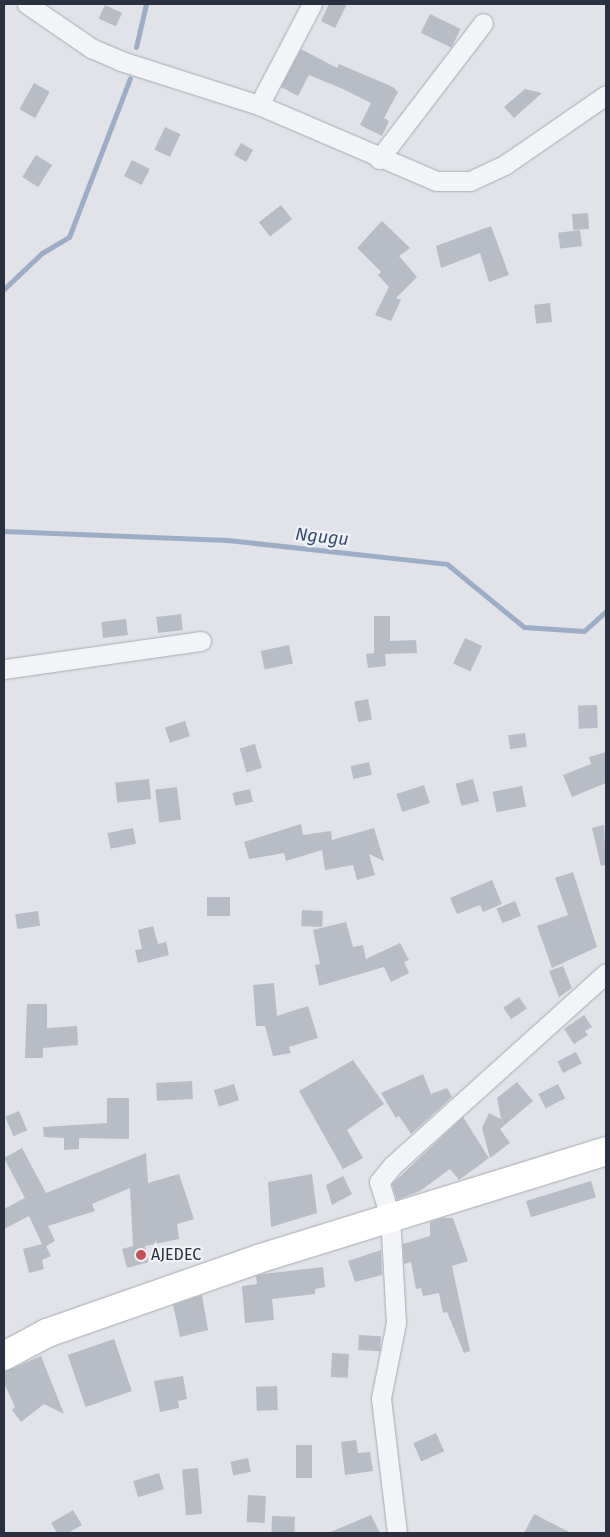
<!DOCTYPE html>
<style>
body{margin:0}
#map{position:relative;width:610px;height:1537px;overflow:hidden;background:#e1e3e8;font-family:"Fira Sans",sans-serif}
div>[style]{position:absolute}
[style*='--x']{left:calc(var(--x)*1px);top:calc(var(--y)*1px);width:calc(var(--w)*1px);rotate:calc(var(--a)*1deg)}
.stream>*{height:5px;margin:-2.5px;padding:0 2.5px;transform-origin:2.5px;border-radius:2.5px;background:#9eadc6}
.building>*{inset:0;background:#b8bcc5;transform-origin:0 0}
.roads{filter:drop-shadow(0 0 1px #a6aab2) drop-shadow(0 0 1px #a6aab2)}
.minor>*{height:19px;margin:-9.5px;padding:0 9.5px;transform-origin:9.5px;border-radius:9.5px;background:#f3f4f7}
.secondary>*{height:28px;margin:-14px;padding:0 14px;transform-origin:14px;border-radius:14px;background:#fff}
.dots>*{width:14px;height:14px;translate:-50% -50%;box-sizing:border-box;border:2px solid #f0f2f6;border-radius:50%}
span{translate:-50% -50%;white-space:nowrap;text-align:center;line-height:1.15;-webkit-text-stroke:4.5px #f0f2f6;paint-order:stroke}
.poi-label{font-size:16px;color:#2a303f}
.left{translate:0 -50%;text-align:left}
.water-label{font-size:18px;color:#374b70;font-style:italic}
.frame{position:absolute;inset:0;border:5px solid #2a303f;pointer-events:none}
</style>
<div id="map">
<div class="stream">
<i style="--x:136;--y:47;--w:44;--a:-76.9"></i>
<i style="--x:4;--y:289;--w:52;--a:-43.5"></i>
<i style="--x:42;--y:253;--w:31;--a:-31"></i>
<i style="--x:69;--y:237;--w:170;--a:-69"></i>
<i style="--x:4;--y:531;--w:223;--a:2.3"></i>
<i style="--x:227;--y:540;--w:221;--a:6.2"></i>
<i style="--x:447;--y:564;--w:99;--a:39.3"></i>
<i style="--x:524;--y:627;--w:60;--a:3.8"></i>
<i style="--x:584;--y:631;--w:30;--a:-42"></i>
</div>
<div class="building">
<i style="clip-path:polygon(329px 4px,347px 4px,335px 28px,321px 21px)"></i>
<i style="left:105px;top:5px;width:19px;height:15px;rotate:25deg"></i>
<i style="left:430px;top:14px;width:34px;height:21px;rotate:26deg"></i>
<i style="clip-path:polygon(301px 49px,337px 68px,339px 64px,393px 87px,398px 92px,384px 118px,389px 121px,382px 136px,360px 125px,371px 103px,343px 89px,309px 75px,298px 96px,281px 87px)"></i>
<i style="left:34px;top:83px;width:18px;height:30px;rotate:29deg"></i>
<i style="clip-path:polygon(525px 89px,542px 93px,514px 118px,504px 107px)"></i>
<i style="left:165px;top:127px;width:17px;height:25px;rotate:25deg"></i>
<i style="left:241px;top:143px;width:14px;height:14px;rotate:30deg"></i>
<i style="left:36px;top:155px;width:19px;height:26px;rotate:32deg"></i>
<i style="left:132px;top:160px;width:20px;height:18px;rotate:27deg"></i>
<i style="left:281px;top:205px;width:18px;height:28px;rotate:52deg"></i>
<i style="left:588px;top:213px;width:16px;height:16px;rotate:86deg"></i>
<i style="clip-path:polygon(382px 221px,410px 248px,399px 256px,417px 277px,396px 298px,401px 300px,391px 321px,375px 315px,389px 287px,378px 275px,381px 272px,357px 248px)"></i>
<i style="clip-path:polygon(491px 226px,509px 275px,489px 282px,480px 253px,441px 268px,436px 246px)"></i>
<i style="left:580px;top:230px;width:16px;height:22px;rotate:83deg"></i>
<i style="left:550px;top:303px;width:19px;height:16px;rotate:84deg"></i>
<i style="left:181px;top:614px;width:16px;height:25px;rotate:83deg"></i>
<i style="clip-path:polygon(374px 616px,390px 616px,390px 641px,416px 640px,417px 653px,385px 654px,386px 666px,368px 668px,366px 654px,374px 653px)"></i>
<i style="left:126px;top:619px;width:16px;height:25px;rotate:83deg"></i>
<i style="left:465px;top:638px;width:19px;height:28px;rotate:25deg"></i>
<i style="left:289px;top:645px;width:19px;height:29px;rotate:78deg"></i>
<i style="left:368px;top:699px;width:21px;height:14px;rotate:79deg"></i>
<i style="left:597px;top:705px;width:23px;height:19px;rotate:88deg"></i>
<i style="left:185px;top:721px;width:16px;height:21px;rotate:72deg"></i>
<i style="left:525px;top:733px;width:14px;height:17px;rotate:82deg"></i>
<i style="left:255px;top:744px;width:25px;height:16px;rotate:74deg"></i>
<i style="clip-path:polygon(606px 752px,606px 783px,572px 797px,563px 775px,591px 764px,589px 757px)"></i>
<i style="left:369px;top:762px;width:13px;height:19px;rotate:77deg"></i>
<i style="left:149px;top:779px;width:20px;height:34px;rotate:84deg"></i>
<i style="left:473px;top:779px;width:23px;height:18px;rotate:75deg"></i>
<i style="left:424px;top:785px;width:19px;height:29px;rotate:72deg"></i>
<i style="left:522px;top:786px;width:21px;height:30px;rotate:79deg"></i>
<i style="left:177px;top:787px;width:33px;height:22px;rotate:83deg"></i>
<i style="left:250px;top:789px;width:13px;height:18px;rotate:77deg"></i>
<i style="clip-path:polygon(301px 824px,303px 835px,331px 831px,332px 840px,374px 828px,384px 861px,369px 854px,375px 875px,357px 880px,353px 865px,325px 870px,322px 850px,286px 861px,284px 853px,249px 859px,244px 842px)"></i>
<i style="clip-path:polygon(604px 825px,606px 865px,601px 866px,592px 828px)"></i>
<i style="left:133px;top:828px;width:16px;height:26px;rotate:79deg"></i>
<i style="clip-path:polygon(573px 872px,597px 947px,552px 968px,537px 926px,568px 915px,555px 878px)"></i>
<i style="clip-path:polygon(492px 880px,502px 904px,483px 912px,480px 905px,457px 914px,450px 898px)"></i>
<i style="left:207px;top:897px;width:23px;height:19px"></i>
<i style="left:515px;top:901px;width:16px;height:20px;rotate:68deg"></i>
<i style="left:302px;top:910px;width:21px;height:16px;rotate:3deg"></i>
<i style="left:38px;top:911px;width:15px;height:23px;rotate:82deg"></i>
<i style="clip-path:polygon(346px 922px,353px 947px,363px 945px,366px 959px,400px 943px,409px 960px,404px 962px,409px 973px,391px 982px,384px 967px,319px 986px,315px 965px,320px 964px,313px 930px)"></i>
<i style="clip-path:polygon(153px 926px,158px 944px,166px 942px,169px 955px,138px 963px,135px 950px,142px 949px,138px 930px)"></i>
<i style="clip-path:polygon(563px 966px,572px 988px,559px 997px,549px 971px)"></i>
<i style="clip-path:polygon(274px 983px,277px 1016px,308px 1006px,318px 1038px,289px 1047px,291px 1053px,273px 1056px,265px 1026px,256px 1026px,253px 985px)"></i>
<i style="left:519px;top:997px;width:14px;height:19px;rotate:56deg"></i>
<i style="clip-path:polygon(27px 1004px,47px 1004px,47px 1028px,77px 1026px,78px 1045px,43px 1048px,43px 1058px,25px 1058px)"></i>
<i style="clip-path:polygon(584px 1015px,592px 1027px,585px 1031px,588px 1035px,574px 1044px,564px 1029px)"></i>
<i style="left:576px;top:1052px;width:13px;height:21px;rotate:63deg"></i>
<i style="clip-path:polygon(353px 1060px,384px 1104px,347px 1130px,363px 1158px,343px 1169px,299px 1091px)"></i>
<i style="clip-path:polygon(423px 1074px,431px 1094px,447px 1088px,452px 1097px,411px 1134px,399px 1116px,396px 1118px,381px 1093px)"></i>
<i style="left:192px;top:1081px;width:18px;height:36px;rotate:87deg"></i>
<i style="clip-path:polygon(517px 1082px,533px 1101px,500px 1129px,510px 1143px,490px 1158px,482px 1128px,489px 1113px,501px 1119px,497px 1098px)"></i>
<i style="left:234px;top:1084px;width:17px;height:21px;rotate:73deg"></i>
<i style="left:558px;top:1084px;width:16px;height:22px;rotate:63deg"></i>
<i style="clip-path:polygon(107px 1098px,129px 1098px,129px 1139px,79px 1138px,79px 1149px,64px 1150px,64px 1138px,44px 1137px,43px 1127px,107px 1123px)"></i>
<i style="left:19px;top:1111px;width:21px;height:15px;rotate:67deg"></i>
<i style="clip-path:polygon(463px 1117px,489px 1158px,459px 1180px,450px 1169px,420px 1191px,397px 1200px,392px 1184px)"></i>
<i style="clip-path:polygon(22px 1148px,46px 1193px,146px 1153px,148px 1183px,179px 1174px,194px 1219px,177px 1224px,179px 1239px,145px 1246px,149px 1262px,127px 1268px,122px 1249px,133px 1246px,130px 1188px,92px 1204px,95px 1211px,48px 1226px,55px 1241px,46px 1246px,51px 1256px,42px 1260px,44px 1269px,29px 1273px,23px 1249px,42px 1244px,29px 1216px,4px 1229px,4px 1209px,25px 1198px,4px 1158px)"></i>
<i style="clip-path:polygon(312px 1174px,317px 1213px,271px 1227px,268px 1182px)"></i>
<i style="clip-path:polygon(343px 1176px,352px 1194px,332px 1205px,326px 1185px)"></i>
<i style="left:591px;top:1181px;width:17px;height:68px;rotate:73deg"></i>
<i style="clip-path:polygon(442px 1218px,453px 1218px,468px 1261px,452px 1266px,470px 1351px,464px 1353px,447px 1312px,443px 1313px,439px 1293px,423px 1296px,421px 1288px,416px 1289px,411px 1262px,404px 1264px,403px 1244px,430px 1236px,430px 1222px)"></i>
<i style="clip-path:polygon(381px 1250px,382px 1275px,355px 1282px,348px 1261px)"></i>
<i style="clip-path:polygon(323px 1267px,325px 1287px,315px 1289px,315px 1294px,272px 1299px,274px 1320px,245px 1323px,242px 1286px,257px 1284px,256px 1276px,263px 1274px)"></i>
<i style="clip-path:polygon(202px 1295px,208px 1330px,180px 1337px,173px 1305px)"></i>
<i style="left:359px;top:1335px;width:22px;height:15px;rotate:3deg"></i>
<i style="left:114px;top:1339px;width:55px;height:49px;rotate:71deg"></i>
<i style="left:332px;top:1353px;width:17px;height:24px;rotate:3deg"></i>
<i style="clip-path:polygon(41px 1356px,64px 1414px,44px 1404px,21px 1422px,12px 1410px,15px 1407px,4px 1383px,4px 1372px)"></i>
<i style="clip-path:polygon(183px 1376px,187px 1399px,178px 1401px,179px 1408px,160px 1412px,154px 1381px)"></i>
<i style="left:277px;top:1386px;width:24px;height:21px;rotate:88deg"></i>
<i style="left:436px;top:1433px;width:20px;height:25px;rotate:66deg"></i>
<i style="clip-path:polygon(356px 1440px,358px 1453px,370px 1452px,373px 1471px,345px 1475px,341px 1442px)"></i>
<i style="left:296px;top:1445px;width:16px;height:33px"></i>
<i style="left:248px;top:1458px;width:14px;height:18px;rotate:78deg"></i>
<i style="left:198px;top:1468px;width:46px;height:16px;rotate:85deg"></i>
<i style="left:159px;top:1473px;width:17px;height:27px;rotate:73deg"></i>
<i style="left:248px;top:1495px;width:18px;height:27px;rotate:3deg"></i>
<i style="clip-path:polygon(73px 1510px,82px 1525px,68px 1533px,57px 1533px,51px 1523px)"></i>
<i style="clip-path:polygon(534px 1514px,571px 1533px,524px 1533px)"></i>
<i style="clip-path:polygon(371px 1515px,380px 1533px,328px 1533px)"></i>
<i style="left:272px;top:1516px;width:23px;height:17px;rotate:2deg"></i>
</div>
<div class="roads">
<div class="minor">
<i style="--x:27;--y:4;--w:78;--a:34.5"></i>
<i style="--x:91;--y:48;--w:33;--a:23"></i>
<i style="--x:121;--y:61;--w:145;--a:17.7"></i>
<i style="--x:259;--y:105;--w:193;--a:23.2"></i>
<i style="--x:436;--y:181;--w:34;--a:0"></i>
<i style="--x:470;--y:181;--w:40;--a:-25"></i>
<i style="--x:506;--y:164;--w:121;--a:-34.6"></i>
<i style="--x:259;--y:105;--w:114;--a:-62.3"></i>
<i style="--x:379;--y:159;--w:171;--a:-52.6"></i>
<i style="--x:4;--y:669;--w:199;--a:-8.1"></i>
<i style="--x:397;--y:1533;--w:136;--a:-96.8"></i>
<i style="--x:381;--y:1398;--w:76;--a:-78.7"></i>
<i style="--x:396;--y:1323;--w:106;--a:-93.2"></i>
<i style="--x:390;--y:1217;--w:37;--a:-107"></i>
<i style="--x:379;--y:1182;--w:22;--a:-51"></i>
<i style="--x:393;--y:1165;--w:287;--a:-42"></i>
</div>
<div class="secondary">
<i style="--x:4;--y:1356;--w:49;--a:-28.1"></i>
<i style="--x:47;--y:1333;--w:224;--a:-19.3"></i>
<i style="--x:258;--y:1259;--w:364;--a:-17.2"></i>
</div>
</div>
<div class="dots">
<i style="left:141px;top:1255px;background:#c44f54"></i>
</div>
<div class="poi-label">
<span class="left" style="left:151px;top:1255px">AJEDEC</span>
</div>
<div class="water-label">
<span style="left:322px;top:537px;rotate:6deg">Ngugu</span>
</div>
<div class="frame"></div>
</div>
